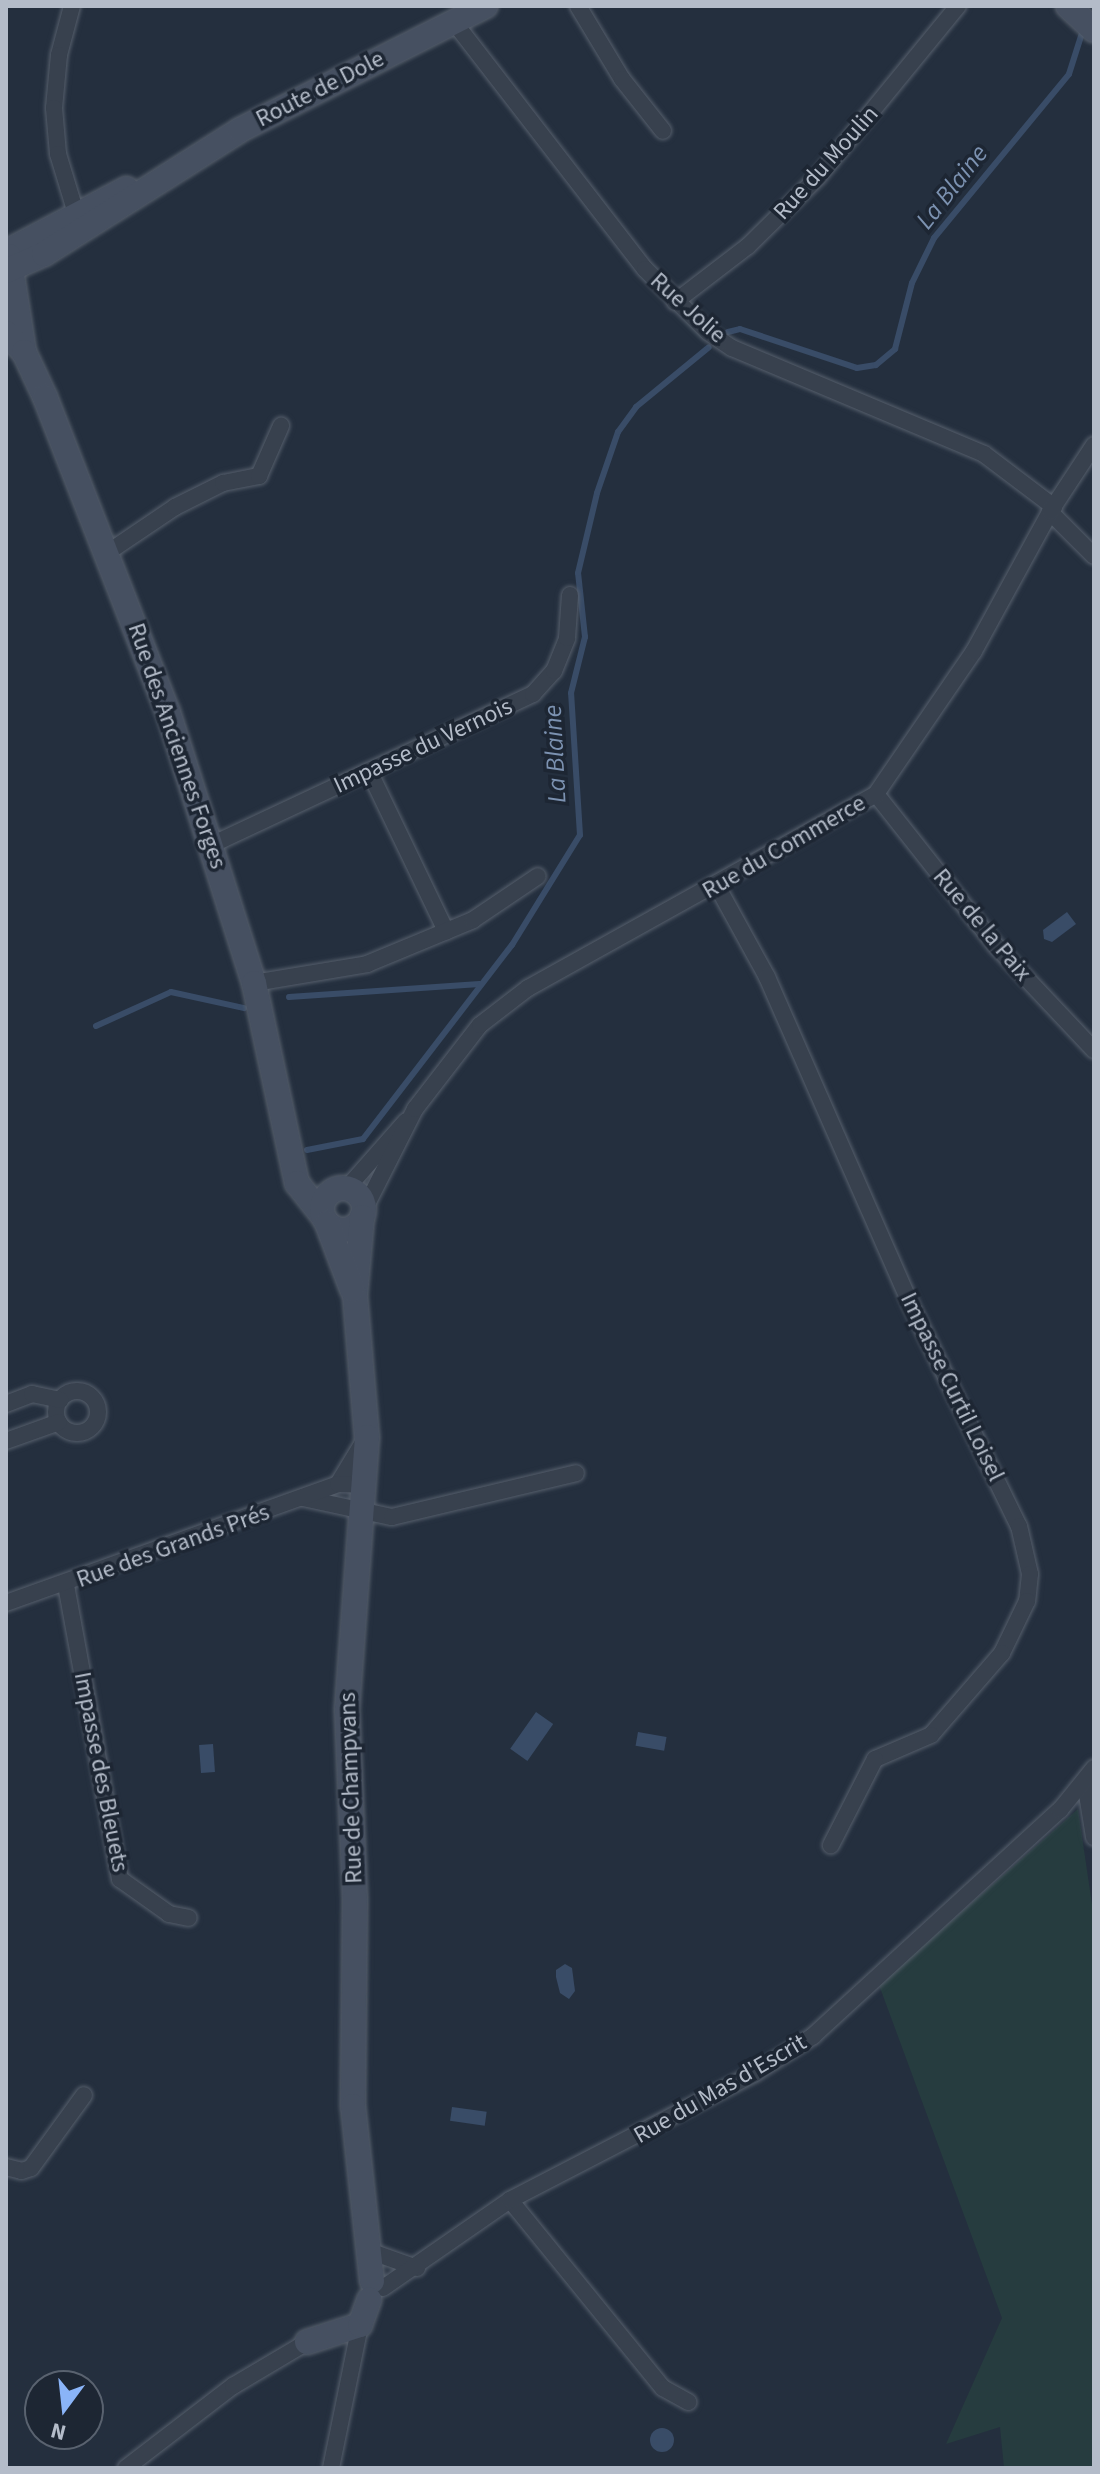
<!DOCTYPE html>
<meta charset="utf-8">
<style>
body{margin:0}
#map{position:relative;width:1100px;height:2474px;overflow:hidden;background:#242f3e;font-family:"Source Sans 3",sans-serif}
div>[style]{position:absolute}
[style*='--x']{left:calc(var(--x)*1px);top:calc(var(--y)*1px);width:calc(var(--w)*1px);rotate:calc(var(--a)*1deg)}
.green>*{inset:0;background:#263c3f}
.water>*{inset:0;background:#394c67;transform-origin:0 0}
.round{border-radius:50%}
.stream>*{height:6px;margin:-3px;padding:0 3px;transform-origin:3px;border-radius:3px;background:#394c67}
.roads{filter:drop-shadow(0 0 2px #565f6c) drop-shadow(0 0 2px #565f6c)}
.street>*{height:16px;margin:-8px;padding:0 8px;transform-origin:8px;border-radius:8px;background:#38414e}
.street>.ring{margin:-8px;padding:0;box-sizing:content-box;background:none;border:16px solid #38414e;border-radius:50%}
.secondary>*{height:24px;margin:-12px;padding:0 12px;transform-origin:12px;border-radius:12px;background:#465061}
.secondary>.ring{margin:-12px;padding:0;box-sizing:content-box;background:none;border:24px solid #465061;border-radius:50%}
span{translate:-50% -50%;white-space:nowrap;text-align:center;line-height:1.15;-webkit-text-stroke:7px #1d2633;paint-order:stroke}
.street-label{font-size:24px;color:#b4bcc9}
.water-label{font-size:26px;color:#7c92b1;font-style:italic}
.frame{position:absolute;inset:0;border:8px solid #b4bcc9;pointer-events:none}
.north{position:absolute;left:24px;top:2370px;width:80px;height:80px;box-sizing:border-box;background:#1d2633;border:2px solid #59626f;border-radius:50%;rotate:195deg;font-size:22px;font-weight:700;line-height:32px;text-align:center;color:#b4bcc9}
.north::after{content:'';display:block;margin:auto;width:28px;height:36px;background:#8ab4f8;clip-path:polygon(50% 0,100% 100%,50% 72%,0 100%)}
</style>
<div id="map">
<div class="green">
<i style="clip-path:polygon(1078px 1809px,1094px 1918px,1094px 2468px,1004px 2468px,1000px 2427px,946px 2444px,1002px 2318px,879px 1985px)"></i>
</div>
<div class="water">
<i style="clip-path:polygon(1067px 912px,1076px 924px,1052px 942px,1044px 939px,1043px 930px)"></i>
<i style="left:536px;top:1712px;width:21px;height:45px;rotate:35deg"></i>
<i style="left:638px;top:1732px;width:29px;height:14px;rotate:10deg"></i>
<i style="left:213px;top:1744px;width:28px;height:14px;rotate:86deg"></i>
<i style="clip-path:polygon(565px 1964px,572px 1968px,575px 1991px,569px 1999px,560px 1993px,556px 1977px,556px 1970px)"></i>
<i style="left:452px;top:2107px;width:35px;height:14px;rotate:8deg"></i>
<i class="round" style="left:650px;top:2428px;width:24px;height:24px"></i>
</div>
<div class="stream">
<i style="--x:728;--y:332;--w:12;--a:-14"></i>
<i style="--x:740;--y:329;--w:123;--a:18.4"></i>
<i style="--x:857;--y:368;--w:19;--a:-9"></i>
<i style="--x:876;--y:365;--w:25;--a:-40"></i>
<i style="--x:895;--y:349;--w:68;--a:-75.6"></i>
<i style="--x:912;--y:283;--w:50;--a:-63.9"></i>
<i style="--x:934;--y:238;--w:212;--a:-50.5"></i>
<i style="--x:1069;--y:74;--w:43;--a:-72.4"></i>
<i style="--x:289;--y:997;--w:191;--a:-3.9"></i>
<i style="--x:96;--y:1026;--w:82;--a:-24.4"></i>
<i style="--x:171;--y:992;--w:75;--a:12.4"></i>
<i style="--x:307;--y:1150;--w:57;--a:-11.1"></i>
<i style="--x:363;--y:1139;--w:245;--a:-52.5"></i>
<i style="--x:512;--y:945;--w:129;--a:-58.3"></i>
<i style="--x:580;--y:835;--w:142;--a:-93.6"></i>
<i style="--x:571;--y:693;--w:58;--a:-76"></i>
<i style="--x:585;--y:637;--w:64;--a:-96.2"></i>
<i style="--x:578;--y:573;--w:82;--a:-76.6"></i>
<i style="--x:597;--y:493;--w:65;--a:-71"></i>
<i style="--x:618;--y:432;--w:31;--a:-54"></i>
<i style="--x:636;--y:407;--w:94;--a:-39.4"></i>
</div>
<div class="roads">
<div class="street">
<i style="--x:72;--y:6;--w:51;--a:104.9"></i>
<i style="--x:59;--y:55;--w:53;--a:95.4"></i>
<i style="--x:54;--y:108;--w:46;--a:85"></i>
<i style="--x:58;--y:154;--w:72;--a:73.1"></i>
<i style="--x:578;--y:6;--w:85;--a:58.9"></i>
<i style="--x:622;--y:79;--w:66;--a:51.7"></i>
<i style="--x:454;--y:22;--w:312;--a:52.3"></i>
<i style="--x:645;--y:269;--w:89;--a:45"></i>
<i style="--x:708;--y:332;--w:29;--a:34"></i>
<i style="--x:732;--y:348;--w:273;--a:22.8"></i>
<i style="--x:984;--y:454;--w:88;--a:37.1"></i>
<i style="--x:675;--y:302;--w:92;--a:-37.5"></i>
<i style="--x:748;--y:246;--w:98;--a:-44.6"></i>
<i style="--x:818;--y:177;--w:221;--a:-50.7"></i>
<i style="--x:1050;--y:512;--w:62;--a:45"></i>
<i style="--x:107;--y:553;--w:82;--a:-34.1"></i>
<i style="--x:175;--y:507;--w:54;--a:-26.6"></i>
<i style="--x:223;--y:483;--w:37;--a:-11"></i>
<i style="--x:259;--y:476;--w:55;--a:-66.3"></i>
<i style="--x:369;--y:771;--w:178;--a:64.3"></i>
<i style="--x:876;--y:794;--w:194;--a:51.7"></i>
<i style="--x:996;--y:946;--w:143;--a:46.7"></i>
<i style="--x:213;--y:844;--w:353;--a:-25.1"></i>
<i style="--x:533;--y:694;--w:31;--a:-48"></i>
<i style="--x:554;--y:671;--w:35;--a:-68"></i>
<i style="--x:567;--y:638;--w:43;--a:-86"></i>
<i style="--x:717;--y:886;--w:104;--a:61.2"></i>
<i style="--x:767;--y:977;--w:356;--a:66.3"></i>
<i style="--x:910;--y:1303;--w:248;--a:64"></i>
<i style="--x:1019;--y:1526;--w:49;--a:77.1"></i>
<i style="--x:1030;--y:1574;--w:27;--a:96"></i>
<i style="--x:1027;--y:1601;--w:58;--a:115.7"></i>
<i style="--x:1002;--y:1653;--w:108;--a:130.9"></i>
<i style="--x:931;--y:1735;--w:61;--a:156.8"></i>
<i style="--x:875;--y:1759;--w:97;--a:117.1"></i>
<i style="--x:254;--y:983;--w:115;--a:-9.5"></i>
<i style="--x:367;--y:964;--w:115;--a:-22.5"></i>
<i style="--x:473;--y:920;--w:78;--a:-34.1"></i>
<i style="--x:347;--y:1188;--w:89;--a:-48.6"></i>
<i style="--x:364;--y:1210;--w:113;--a:-63.2"></i>
<i style="--x:415;--y:1109;--w:106;--a:-52.3"></i>
<i style="--x:480;--y:1025;--w:61;--a:-37.6"></i>
<i style="--x:528;--y:988;--w:398;--a:-29.1"></i>
<i style="--x:876;--y:794;--w:173;--a:-55.6"></i>
<i style="--x:974;--y:651;--w:158;--a:-61.3"></i>
<i style="--x:1050;--y:512;--w:80;--a:-56.7"></i>
<i class="ring" style="left:56px;top:1391px;width:26px;height:26px"></i>
<i style="--x:6;--y:1404;--w:28;--a:-21"></i>
<i style="--x:32;--y:1394;--w:29;--a:12"></i>
<i style="--x:6;--y:1441;--w:56;--a:-19.7"></i>
<i style="--x:338;--y:1484;--w:50;--a:-58.8"></i>
<i style="--x:303;--y:1498;--w:91;--a:12.1"></i>
<i style="--x:392;--y:1517;--w:189;--a:-13.4"></i>
<i style="--x:66;--y:1585;--w:299;--a:79.6"></i>
<i style="--x:120;--y:1879;--w:60;--a:35.5"></i>
<i style="--x:169;--y:1914;--w:20;--a:11"></i>
<i style="--x:6;--y:1603;--w:353;--a:-19.7"></i>
<i style="--x:338;--y:1484;--w:25;--a:2"></i>
<i style="--x:1085;--y:1782;--w:56;--a:80.7"></i>
<i style="--x:6;--y:2167;--w:16;--a:14"></i>
<i style="--x:22;--y:2171;--w:9;--a:-18"></i>
<i style="--x:31;--y:2168;--w:90;--a:-54"></i>
<i style="--x:510;--y:2200;--w:242;--a:50.9"></i>
<i style="--x:663;--y:2388;--w:29;--a:29"></i>
<i style="--x:369;--y:2251;--w:51;--a:19.5"></i>
<i style="--x:383;--y:2288;--w:155;--a:-34.7"></i>
<i style="--x:510;--y:2200;--w:276;--a:-27.4"></i>
<i style="--x:755;--y:2073;--w:69;--a:-32.5"></i>
<i style="--x:813;--y:2036;--w:335;--a:-42.5"></i>
<i style="--x:1060;--y:1810;--w:54;--a:-51"></i>
<i style="--x:126;--y:2468;--w:135;--a:-37.5"></i>
<i style="--x:233;--y:2386;--w:86;--a:-30.7"></i>
<i style="--x:331;--y:2468;--w:146;--a:-78.5"></i>
</div>
<div class="secondary">
<i style="--x:1068;--y:6;--w:35;--a:43"></i>
<i style="--x:6;--y:252;--w:136;--a:-27.7"></i>
<i style="--x:9;--y:256;--w:97;--a:81.1"></i>
<i style="--x:6;--y:271;--w:42;--a:-24.1"></i>
<i style="--x:44;--y:254;--w:232;--a:-32.3"></i>
<i style="--x:240;--y:130;--w:275;--a:-26.8"></i>
<i style="--x:6;--y:333;--w:26;--a:47"></i>
<i style="--x:24;--y:352;--w:50;--a:65"></i>
<i style="--x:45;--y:397;--w:338;--a:68.7"></i>
<i style="--x:168;--y:712;--w:284;--a:72.4"></i>
<i style="--x:254;--y:983;--w:205;--a:77.9"></i>
<i style="--x:297;--y:1183;--w:39;--a:52"></i>
<i class="ring" style="left:322px;top:1188px;width:18px;height:18px"></i>
<i style="--x:362;--y:1217;--w:78;--a:95.1"></i>
<i style="--x:355;--y:1295;--w:143;--a:85.2"></i>
<i style="--x:367;--y:1437;--w:273;--a:94.2"></i>
<i style="--x:347;--y:1709;--w:190;--a:87.6"></i>
<i style="--x:355;--y:1899;--w:207;--a:90.6"></i>
<i style="--x:353;--y:2106;--w:176;--a:83.8"></i>
<i style="--x:327;--y:1223;--w:71;--a:69.3"></i>
<i style="--x:307;--y:2342;--w:56;--a:-17.8"></i>
<i style="--x:360;--y:2325;--w:27;--a:-70"></i>
</div>
</div>
<div class="street-label">
<span style="left:320px;top:89px;rotate:-27deg">Route de Dole</span>
<span style="left:826px;top:163px;rotate:-48deg">Rue du Moulin</span>
<span style="left:688px;top:308px;rotate:42deg">Rue Jolie</span>
<span style="left:177px;top:746px;rotate:71deg">Rue des Anciennes Forges</span>
<span style="left:423px;top:746px;rotate:-25deg">Impasse du Vernois</span>
<span style="left:784px;top:847px;rotate:-30deg">Rue du Commerce</span>
<span style="left:982px;top:925px;rotate:50deg">Rue de la Paix</span>
<span style="left:952px;top:1387px;rotate:64deg">Impasse Curtil Loisel</span>
<span style="left:173px;top:1546px;rotate:-20deg">Rue des Grands Prés</span>
<span style="left:101px;top:1772px;rotate:79deg">Impasse des Bleuets</span>
<span style="left:351px;top:1788px;rotate:-92deg">Rue de Champvans</span>
<span style="left:720px;top:2089px;rotate:-30deg">Rue du Mas d'Escrit</span>
</div>
<div class="water-label">
<span style="left:952px;top:187px;rotate:-52deg">La Blaine</span>
<span style="left:555px;top:754px;rotate:-93deg">La Blaine</span>
</div>
<div class="frame"></div>
<div class="north">N</div>
</div>
